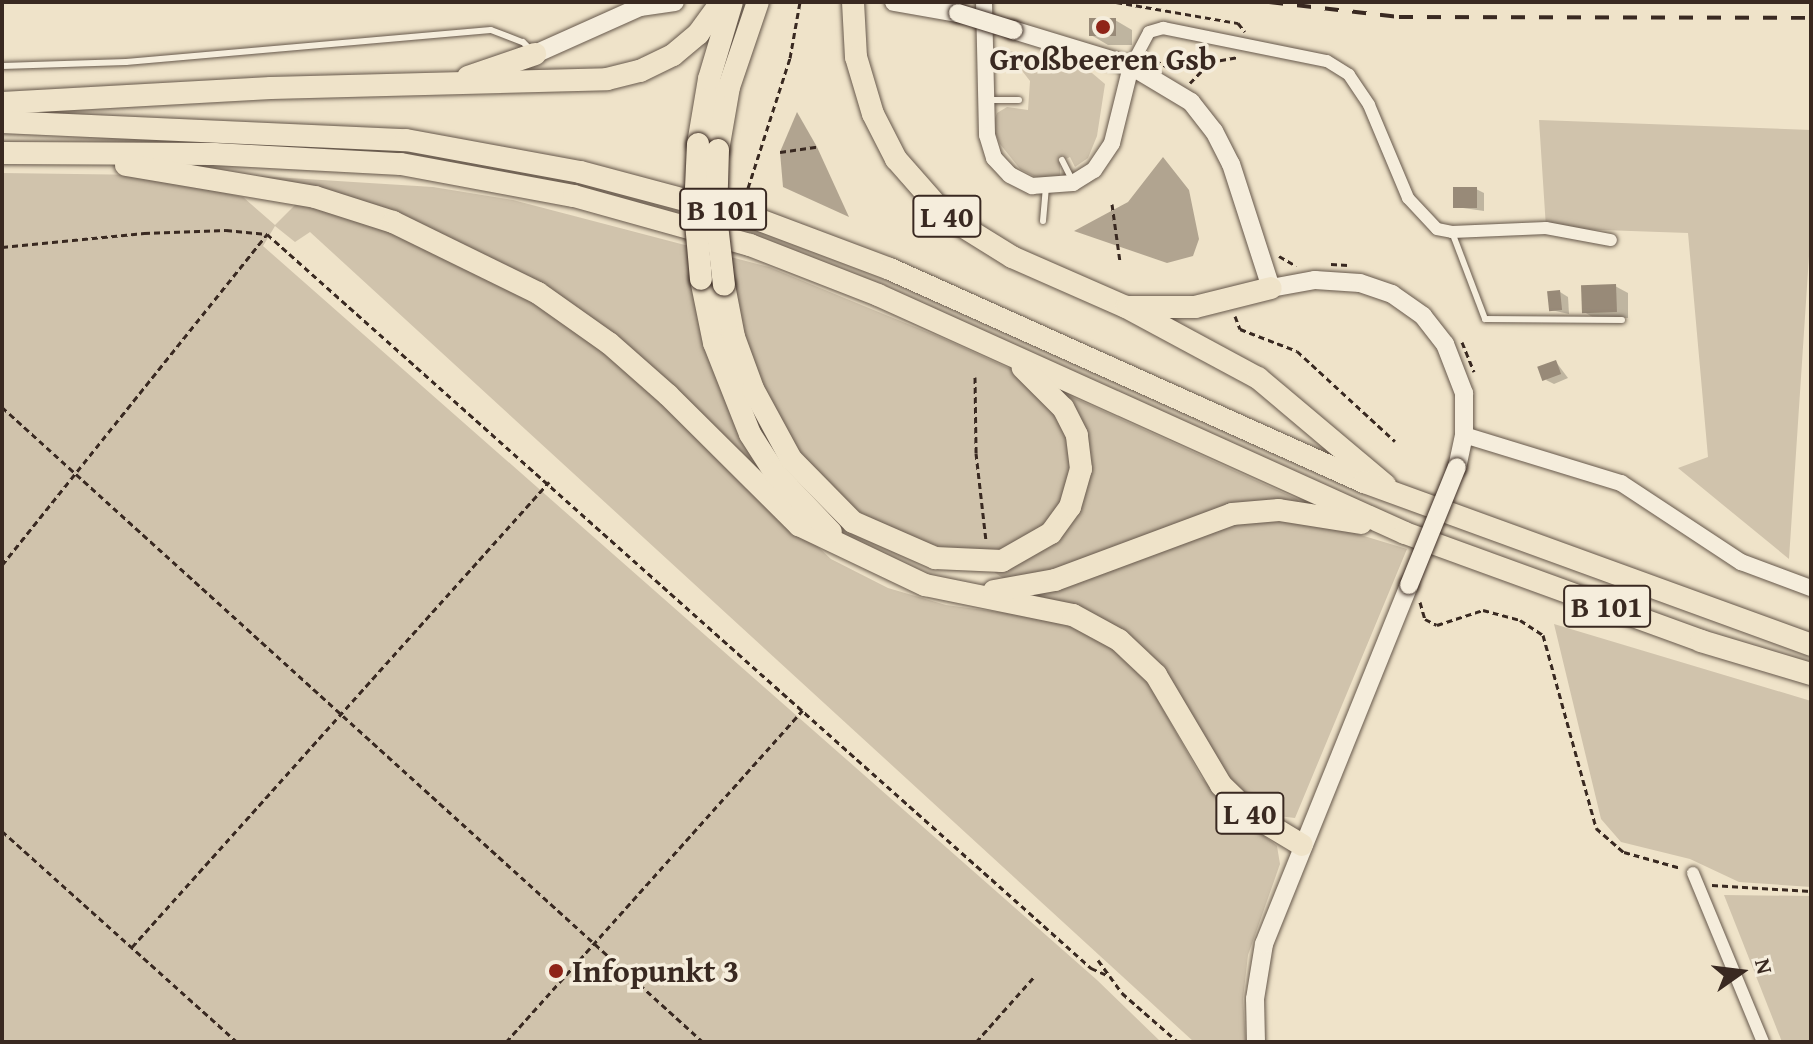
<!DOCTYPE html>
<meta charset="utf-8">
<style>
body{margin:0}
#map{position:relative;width:1813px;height:1044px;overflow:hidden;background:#efe3c9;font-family:"Gentium Book Plus",serif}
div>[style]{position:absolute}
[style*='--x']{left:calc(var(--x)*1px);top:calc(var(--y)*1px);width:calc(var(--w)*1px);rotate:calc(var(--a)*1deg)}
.green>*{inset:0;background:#d0c3ac}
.water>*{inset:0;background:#b1a490}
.shadow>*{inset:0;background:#0003}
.building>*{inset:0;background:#988a78;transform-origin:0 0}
.path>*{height:3px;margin-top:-1.5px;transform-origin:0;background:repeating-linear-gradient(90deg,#392921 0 6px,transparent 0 10px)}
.roads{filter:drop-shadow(0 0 2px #66584b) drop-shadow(0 0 2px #66584b)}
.service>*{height:6px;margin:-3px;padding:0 3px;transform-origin:3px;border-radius:3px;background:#f5eddc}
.minor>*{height:12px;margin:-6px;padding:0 6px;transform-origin:6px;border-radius:6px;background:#f5eddc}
.tertiary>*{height:16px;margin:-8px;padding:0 8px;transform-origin:8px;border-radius:8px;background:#f5eddc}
.secondary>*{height:18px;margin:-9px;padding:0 9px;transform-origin:9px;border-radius:9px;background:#f5eddc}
.trunk>*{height:22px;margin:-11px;padding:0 11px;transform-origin:11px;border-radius:11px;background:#efe3c9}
.rail>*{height:4px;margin-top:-2px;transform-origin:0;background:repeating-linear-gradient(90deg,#392921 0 14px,transparent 0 28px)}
.bridges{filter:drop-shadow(0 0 2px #392921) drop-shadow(0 0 2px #392921)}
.secondary-bridge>*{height:18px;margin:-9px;padding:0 9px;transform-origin:9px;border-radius:9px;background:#f5eddc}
.trunk-bridge>*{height:22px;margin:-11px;padding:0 11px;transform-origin:11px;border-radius:11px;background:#efe3c9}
.dots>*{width:22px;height:22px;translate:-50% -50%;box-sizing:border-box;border:4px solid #f5eddc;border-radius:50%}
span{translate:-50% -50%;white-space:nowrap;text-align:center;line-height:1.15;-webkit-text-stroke:7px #f5eddc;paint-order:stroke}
.shield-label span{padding:2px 6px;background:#f5eddc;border:2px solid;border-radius:6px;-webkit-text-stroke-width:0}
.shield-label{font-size:30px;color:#392921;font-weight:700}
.poi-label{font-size:32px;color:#392921;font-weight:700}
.left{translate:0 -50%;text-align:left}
.frame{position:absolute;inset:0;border:4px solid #392921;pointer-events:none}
.north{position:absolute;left:1701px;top:932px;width:80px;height:80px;-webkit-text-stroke:6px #f5eddc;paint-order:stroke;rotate:76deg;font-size:22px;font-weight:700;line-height:32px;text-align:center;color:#392921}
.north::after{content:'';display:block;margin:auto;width:28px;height:36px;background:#392921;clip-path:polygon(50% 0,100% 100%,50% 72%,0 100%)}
</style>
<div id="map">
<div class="green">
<i style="clip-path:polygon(1006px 50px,1092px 73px,1105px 84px,1097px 136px,1088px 158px,1075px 167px,1070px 157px,1060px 162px,1060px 176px,1038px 178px,1020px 169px,1000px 144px,992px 126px,997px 113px,1007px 107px,1028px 110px,1030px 81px)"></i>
<i style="clip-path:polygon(1539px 120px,1811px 130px,1811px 226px,1789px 559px,1678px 468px,1708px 457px,1688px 233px,1546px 228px)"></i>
<i style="clip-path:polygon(2px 173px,149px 175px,243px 197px,275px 225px,298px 202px,374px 223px,480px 271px,566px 323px,654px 394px,831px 559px,888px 588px,946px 605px,1067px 621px,1116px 650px,1146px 679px,1201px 777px,1225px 804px,1277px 846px,1280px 864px,1248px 955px,1243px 999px,1246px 1042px,1194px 1042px,310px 232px,295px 242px,275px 226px,263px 246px,1097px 980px,1161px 1042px,2px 1042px)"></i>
<i style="clip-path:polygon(258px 176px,433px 187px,513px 200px,769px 267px,942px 338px,1297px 499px,1311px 520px,1407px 549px,1295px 818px,1270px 815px,1236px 789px,1183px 701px,1060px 602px,1024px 593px,967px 553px,895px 536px,838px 497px,787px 440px,746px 462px,577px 312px,326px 194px)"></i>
<i style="clip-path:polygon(1554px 624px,1811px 701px,1811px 887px,1739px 882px,1690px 859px,1621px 842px,1601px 819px)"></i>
<i style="clip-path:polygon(1724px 895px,1811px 896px,1811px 1042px,1782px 1042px)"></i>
</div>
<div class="water">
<i style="clip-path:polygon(797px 112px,817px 147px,849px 217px,783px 187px,780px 152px)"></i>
<i style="clip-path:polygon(1163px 157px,1189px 190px,1199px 239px,1193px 256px,1167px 263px,1074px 231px,1128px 202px)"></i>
</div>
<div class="shadow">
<i style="clip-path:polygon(1115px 20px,1132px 30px,1132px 45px,1108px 45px,1091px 35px)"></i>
<i style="clip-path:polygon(1476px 189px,1484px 193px,1484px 211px,1456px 207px)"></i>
<i style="clip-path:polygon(1615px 286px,1628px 293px,1628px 318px,1596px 319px,1584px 312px)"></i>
<i style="clip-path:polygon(1560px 292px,1568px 297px,1569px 314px,1551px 310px)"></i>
<i style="clip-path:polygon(1556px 362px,1568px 378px,1554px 384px,1546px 380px)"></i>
</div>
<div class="building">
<i style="left:1089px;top:18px;width:27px;height:18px"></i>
<i style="left:1453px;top:187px;width:24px;height:21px"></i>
<i style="left:1616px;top:284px;width:28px;height:35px;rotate:88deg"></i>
<i style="left:1560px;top:290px;width:20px;height:13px;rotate:84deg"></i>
<i style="left:1556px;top:360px;width:15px;height:20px;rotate:70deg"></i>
</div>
<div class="path">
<i style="--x:1116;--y:2;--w:124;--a:9.8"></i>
<i style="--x:1238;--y:23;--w:11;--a:52"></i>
<i style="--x:1155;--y:60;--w:16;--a:30"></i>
<i style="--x:1190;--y:83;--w:29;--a:-46"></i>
<i style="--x:1210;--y:62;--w:29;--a:-10"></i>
<i style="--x:780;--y:152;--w:37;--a:-8"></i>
<i style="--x:748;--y:188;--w:137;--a:-72.1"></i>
<i style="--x:790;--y:58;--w:57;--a:-79.9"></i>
<i style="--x:1112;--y:204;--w:59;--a:82.1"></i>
<i style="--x:2;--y:247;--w:143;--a:-5.6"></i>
<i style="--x:144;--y:233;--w:82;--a:-2.1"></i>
<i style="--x:226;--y:230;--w:41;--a:5.6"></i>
<i style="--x:1279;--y:256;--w:20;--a:30"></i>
<i style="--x:1331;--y:264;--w:17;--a:3"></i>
<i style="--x:1235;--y:316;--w:14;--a:69"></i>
<i style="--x:1240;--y:329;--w:61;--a:21.1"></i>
<i style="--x:1297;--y:351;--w:133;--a:42.6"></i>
<i style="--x:1462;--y:342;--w:32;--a:68"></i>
<i style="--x:975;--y:377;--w:76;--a:89.2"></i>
<i style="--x:976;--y:453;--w:89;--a:83.5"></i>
<i style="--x:2;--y:407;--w:946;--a:42.17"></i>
<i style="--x:2;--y:565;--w:424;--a:-51.3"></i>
<i style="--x:267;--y:234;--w:1104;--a:41.69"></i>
<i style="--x:1091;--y:968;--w:20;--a:24"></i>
<i style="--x:1420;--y:602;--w:18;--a:74"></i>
<i style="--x:1425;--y:619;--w:13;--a:27"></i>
<i style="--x:1437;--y:625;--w:48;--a:-18.1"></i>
<i style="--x:1483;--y:610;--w:38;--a:15"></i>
<i style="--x:1520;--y:620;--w:27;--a:33"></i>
<i style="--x:1543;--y:635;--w:200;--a:74.6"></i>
<i style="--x:1596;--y:828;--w:37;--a:41"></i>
<i style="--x:1624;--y:852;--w:59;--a:15.7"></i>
<i style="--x:2;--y:831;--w:316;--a:41.9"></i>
<i style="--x:1712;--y:885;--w:99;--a:3.5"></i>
<i style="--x:132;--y:947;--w:625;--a:-48.12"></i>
<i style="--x:1098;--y:960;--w:41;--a:54"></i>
<i style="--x:1122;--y:993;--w:74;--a:41.2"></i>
<i style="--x:506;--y:1042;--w:445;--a:-48.2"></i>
<i style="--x:976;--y:1042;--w:86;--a:-48.3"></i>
</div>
<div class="roads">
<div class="service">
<i style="--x:2;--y:66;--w:124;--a:-1.8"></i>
<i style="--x:126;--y:62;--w:366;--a:-5"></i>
<i style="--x:491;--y:30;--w:34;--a:21"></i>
<i style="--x:523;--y:42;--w:11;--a:45"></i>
<i style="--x:986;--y:100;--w:33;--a:0"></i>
<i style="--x:1062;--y:160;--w:25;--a:63"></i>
<i style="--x:1043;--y:221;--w:33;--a:-85"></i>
<i style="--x:1452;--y:232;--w:93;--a:69.2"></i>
<i style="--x:1485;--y:319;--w:137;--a:0.4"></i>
</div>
<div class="minor">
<i style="--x:1131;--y:66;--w:38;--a:-62"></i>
<i style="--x:1149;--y:32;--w:15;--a:-16"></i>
<i style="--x:1163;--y:28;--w:167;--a:11.4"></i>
<i style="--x:1327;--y:61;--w:26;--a:32"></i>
<i style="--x:1349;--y:75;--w:36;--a:56"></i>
<i style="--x:1369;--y:105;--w:101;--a:67.2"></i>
<i style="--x:1408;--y:198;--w:42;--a:46.9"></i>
<i style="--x:1437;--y:229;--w:15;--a:11"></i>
<i style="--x:1452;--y:232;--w:94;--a:-2.4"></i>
<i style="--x:1546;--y:228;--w:66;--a:10.5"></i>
<i style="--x:1693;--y:873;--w:183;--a:67.5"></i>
</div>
<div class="tertiary">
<i style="--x:984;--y:2;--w:133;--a:88.7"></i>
<i style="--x:987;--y:135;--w:24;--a:73"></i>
<i style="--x:994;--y:158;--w:23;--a:47"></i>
<i style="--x:1010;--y:175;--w:25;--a:27"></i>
<i style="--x:1032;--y:186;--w:41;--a:-4.2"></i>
<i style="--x:1073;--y:183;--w:25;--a:-32"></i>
<i style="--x:1094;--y:170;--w:32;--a:-56"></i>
<i style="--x:1112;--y:143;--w:79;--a:-76.1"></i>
<i style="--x:1464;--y:435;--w:164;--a:17"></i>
<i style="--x:1621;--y:483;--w:144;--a:33.4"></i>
<i style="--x:1741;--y:562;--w:75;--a:20.4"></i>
</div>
<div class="secondary">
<i style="--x:894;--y:2;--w:65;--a:9.8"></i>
<i style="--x:1013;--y:30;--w:123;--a:17"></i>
<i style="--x:1131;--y:66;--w:70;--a:31"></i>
<i style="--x:1191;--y:102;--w:37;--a:52"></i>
<i style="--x:1214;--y:131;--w:37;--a:63"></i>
<i style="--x:1231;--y:164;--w:130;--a:72.1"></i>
<i style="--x:1271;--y:288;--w:45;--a:-10.3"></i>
<i style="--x:1315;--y:280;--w:45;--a:3.8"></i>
<i style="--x:1360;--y:283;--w:34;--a:19"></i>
<i style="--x:1392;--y:294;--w:38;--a:35"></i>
<i style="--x:1423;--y:316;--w:36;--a:52"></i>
<i style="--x:1445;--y:344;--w:53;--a:68.8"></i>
<i style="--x:1464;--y:393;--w:42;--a:90"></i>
<i style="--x:1464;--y:435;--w:33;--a:102"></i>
<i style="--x:535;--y:54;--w:115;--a:-24.1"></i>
<i style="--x:640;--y:7;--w:35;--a:-8"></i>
<i style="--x:1256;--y:1042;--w:43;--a:-91.3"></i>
<i style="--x:1255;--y:999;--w:56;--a:-80.7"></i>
<i style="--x:1264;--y:944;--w:387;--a:-68"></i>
</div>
<div class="trunk">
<i style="--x:853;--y:2;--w:55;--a:86.9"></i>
<i style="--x:856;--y:57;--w:59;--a:73.4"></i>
<i style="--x:873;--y:114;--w:51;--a:62.9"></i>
<i style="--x:896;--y:159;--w:76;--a:48.7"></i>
<i style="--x:946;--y:216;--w:78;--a:31.8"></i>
<i style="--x:1012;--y:257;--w:124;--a:23.7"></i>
<i style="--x:1126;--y:307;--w:150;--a:28.3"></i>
<i style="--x:1258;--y:378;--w:166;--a:40.1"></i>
<i style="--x:468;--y:77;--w:71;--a:-18.9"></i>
<i style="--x:2;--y:103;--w:269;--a:-3.2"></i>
<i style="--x:271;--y:88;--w:336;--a:-1.5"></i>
<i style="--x:607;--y:79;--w:34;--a:-14"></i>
<i style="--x:640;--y:71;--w:37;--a:-26"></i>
<i style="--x:673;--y:55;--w:33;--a:-40"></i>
<i style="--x:698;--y:34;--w:39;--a:-54"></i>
<i style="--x:2;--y:122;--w:404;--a:2.6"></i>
<i style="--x:406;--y:140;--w:177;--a:10.4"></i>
<i style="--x:580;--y:172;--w:183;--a:14.9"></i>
<i style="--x:757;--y:219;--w:142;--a:20.6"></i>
<i style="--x:890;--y:269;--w:520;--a:24.2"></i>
<i style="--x:1364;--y:482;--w:476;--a:20"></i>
<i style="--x:698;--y:144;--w:66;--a:-80.4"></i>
<i style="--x:709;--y:79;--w:80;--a:-73.4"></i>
<i style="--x:718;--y:150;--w:64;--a:-80.1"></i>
<i style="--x:729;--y:87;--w:90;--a:-71.2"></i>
<i style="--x:2;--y:153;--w:212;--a:0.3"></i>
<i style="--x:214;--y:154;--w:187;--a:3.1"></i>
<i style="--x:401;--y:164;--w:176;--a:10.5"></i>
<i style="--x:574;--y:196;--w:183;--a:15.6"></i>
<i style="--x:750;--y:245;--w:137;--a:21.3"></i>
<i style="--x:878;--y:295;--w:578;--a:24.3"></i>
<i style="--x:1405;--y:533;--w:315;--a:20"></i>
<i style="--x:1701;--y:641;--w:115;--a:16.7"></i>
<i style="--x:126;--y:165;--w:192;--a:9.6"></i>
<i style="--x:315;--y:197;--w:82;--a:17.8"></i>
<i style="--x:393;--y:222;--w:161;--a:26.1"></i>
<i style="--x:538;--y:293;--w:87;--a:35.2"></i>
<i style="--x:609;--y:343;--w:79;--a:41.4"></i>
<i style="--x:668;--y:395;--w:185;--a:44.8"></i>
<i style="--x:799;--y:525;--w:140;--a:25.5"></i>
<i style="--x:925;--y:585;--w:151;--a:11.5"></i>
<i style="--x:1073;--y:615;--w:52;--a:28.5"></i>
<i style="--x:1119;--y:640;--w:51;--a:43.4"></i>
<i style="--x:1156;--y:675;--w:128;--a:59.4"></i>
<i style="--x:1221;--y:785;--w:43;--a:44.1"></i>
<i style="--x:1252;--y:815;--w:58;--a:31"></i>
<i style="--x:701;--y:279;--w:65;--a:78.5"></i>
<i style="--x:714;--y:343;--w:98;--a:68.4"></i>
<i style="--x:750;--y:434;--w:46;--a:57.3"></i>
<i style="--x:775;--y:473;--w:81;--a:46.5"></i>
<i style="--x:724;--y:285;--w:53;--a:79.1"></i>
<i style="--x:734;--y:337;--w:55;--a:69.9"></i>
<i style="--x:753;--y:389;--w:80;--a:61.5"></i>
<i style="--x:791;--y:459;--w:88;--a:45.5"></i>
<i style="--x:853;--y:522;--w:90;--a:23.7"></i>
<i style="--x:935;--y:558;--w:67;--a:2.6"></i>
<i style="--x:1002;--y:561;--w:56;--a:-29.7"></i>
<i style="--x:1051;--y:533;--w:32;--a:-54"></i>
<i style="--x:1070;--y:507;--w:40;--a:-74"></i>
<i style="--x:1081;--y:469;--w:34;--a:-97"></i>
<i style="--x:1077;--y:435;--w:30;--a:-117"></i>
<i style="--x:1063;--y:408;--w:57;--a:-135"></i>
<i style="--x:1128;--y:307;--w:67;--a:0"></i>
<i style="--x:1195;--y:307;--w:78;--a:-14"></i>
<i style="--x:994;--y:591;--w:62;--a:-10.2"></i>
<i style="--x:1055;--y:580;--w:189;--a:-20.4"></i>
<i style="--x:1232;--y:514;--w:47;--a:-4.9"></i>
<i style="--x:1279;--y:510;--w:83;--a:9"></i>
</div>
</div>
<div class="rail">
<i style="--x:1269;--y:2;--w:131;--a:6.6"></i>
<i style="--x:1399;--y:17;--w:412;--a:0.1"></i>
</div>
<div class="bridges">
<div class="secondary-bridge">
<i style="--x:958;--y:13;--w:58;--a:17.2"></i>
<i style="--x:1409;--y:585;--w:127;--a:-67.9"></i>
</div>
<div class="trunk-bridge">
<i style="--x:698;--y:144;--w:67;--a:92.6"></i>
<i style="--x:695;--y:211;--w:68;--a:85"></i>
<i style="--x:718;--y:150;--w:66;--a:91.7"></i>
<i style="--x:716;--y:216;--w:69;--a:83.4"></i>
</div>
</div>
<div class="dots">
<i style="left:1103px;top:27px;background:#8f2418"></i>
<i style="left:556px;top:971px;background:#8f2418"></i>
</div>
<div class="shield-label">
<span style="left:723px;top:209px">B 101</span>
<span style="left:947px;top:216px">L 40</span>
<span style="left:1607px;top:606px">B 101</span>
<span style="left:1250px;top:813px">L 40</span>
</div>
<div class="poi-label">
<span style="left:1103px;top:59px">Großbeeren Gsb</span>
<span class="left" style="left:572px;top:971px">Infopunkt 3</span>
</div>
<div class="frame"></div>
<div class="north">N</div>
</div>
